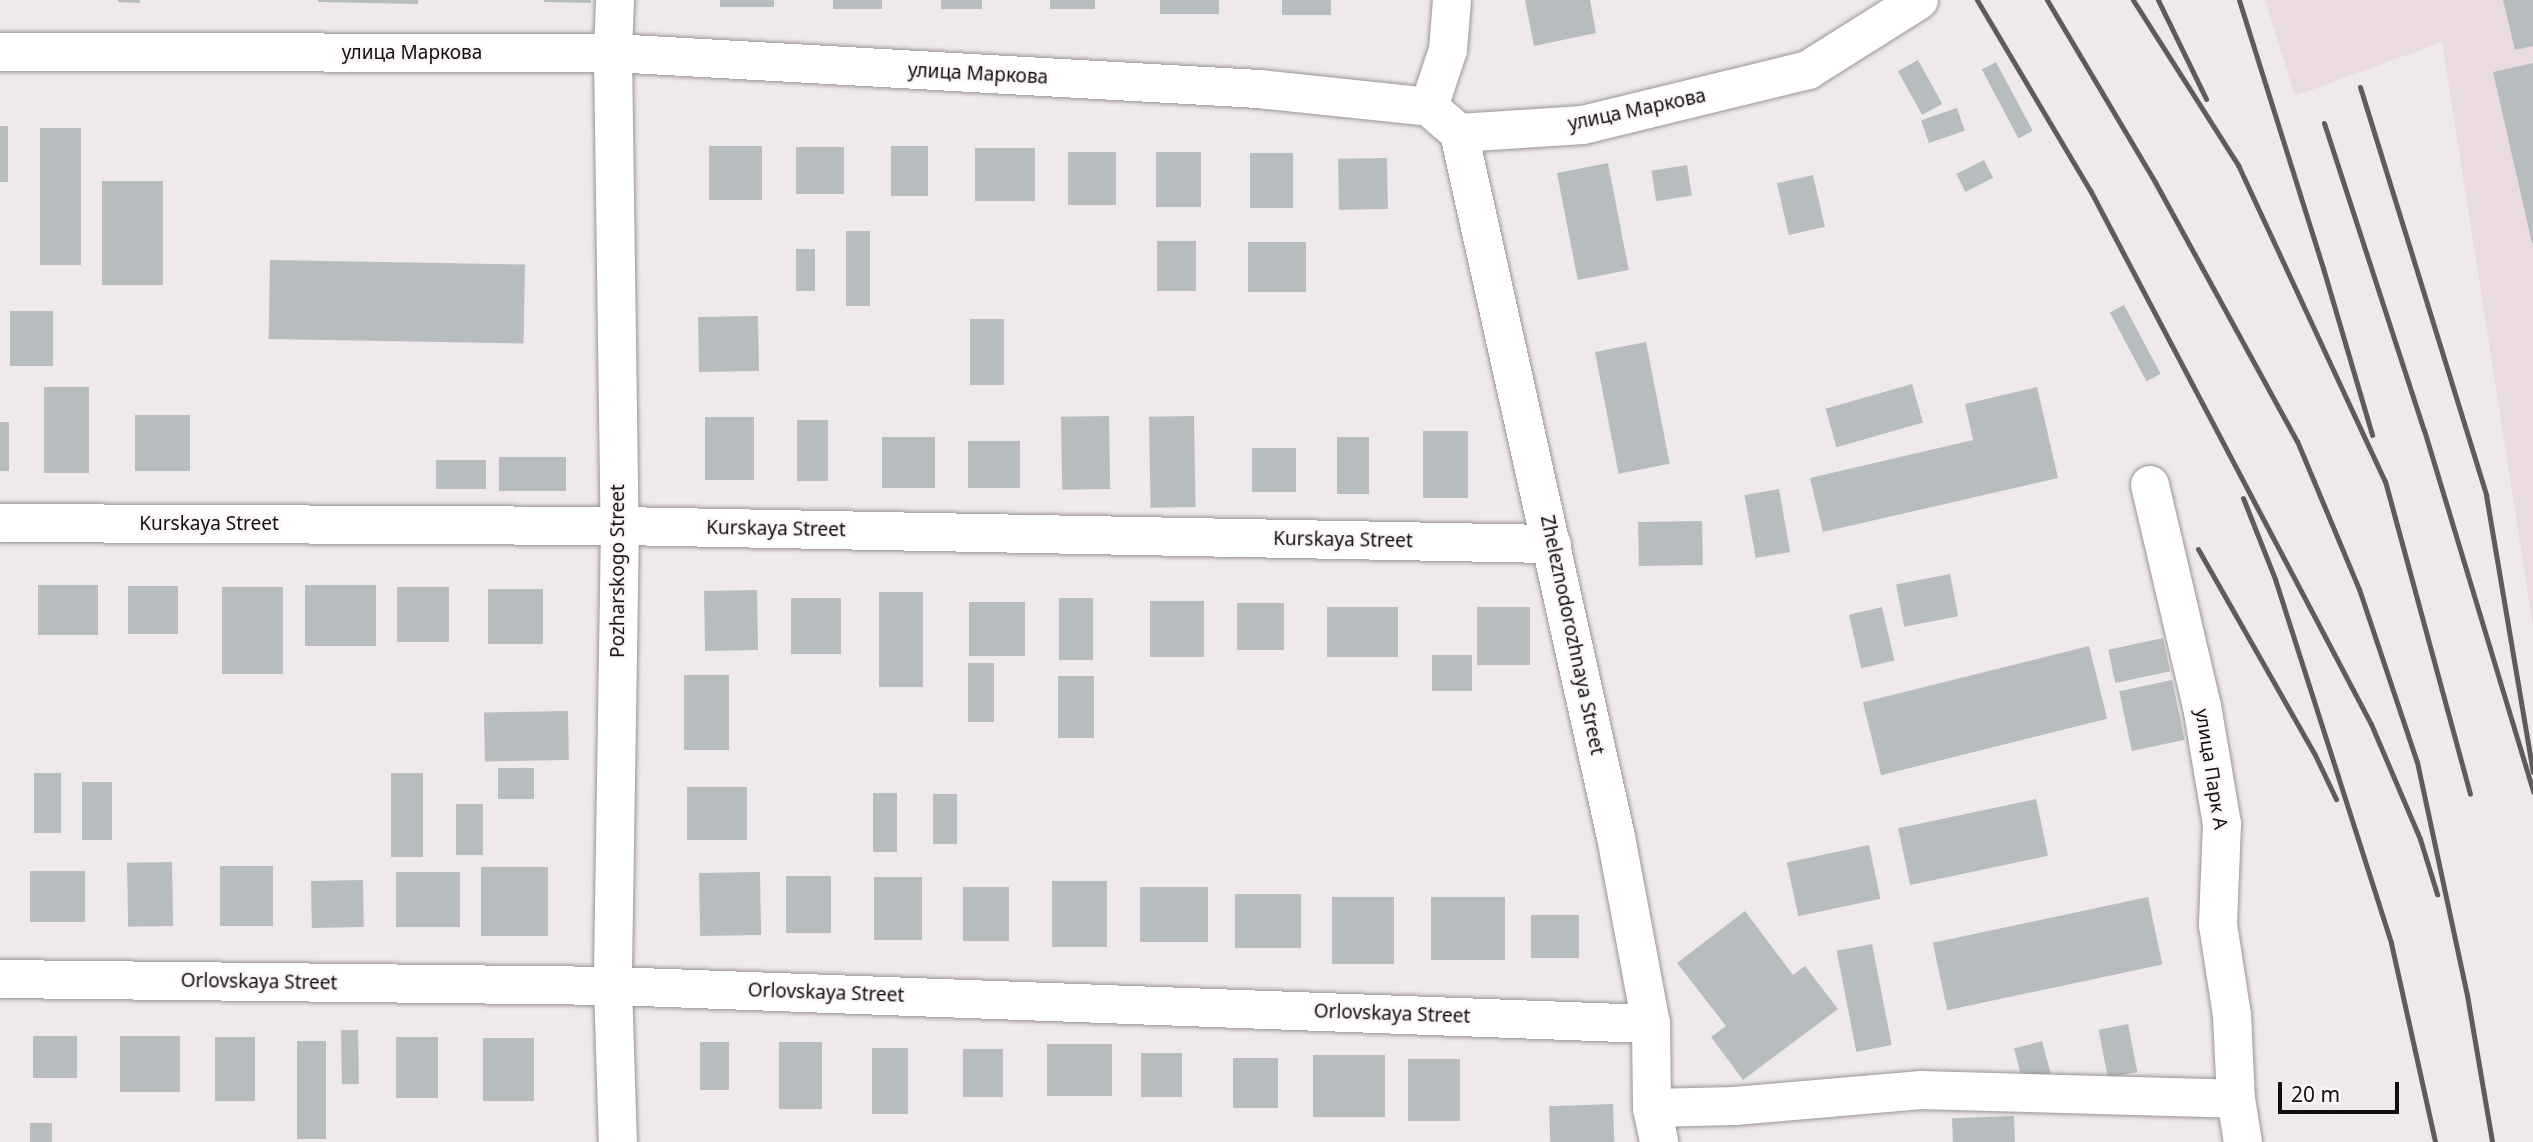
<!DOCTYPE html>
<meta charset="utf-8">
<style>
body{margin:0}
#map{position:relative;width:2533px;height:1142px;overflow:hidden;background:#f0e9eb;font-family:"Noto Sans",sans-serif}
div>[style]{position:absolute}
[style*='--x']{left:calc(var(--x)*1px);top:calc(var(--y)*1px);width:calc(var(--w)*1px);rotate:calc(var(--a)*1deg)}
.built>*{inset:0;background:#eadbe0}
.building>*{inset:0;background:#b7bdbf;transform-origin:0 0}
.roads{filter:drop-shadow(0 0 2px #9a9497) drop-shadow(0 0 2px #9a9497)}
.street>*{height:38px;margin:-19px;padding:0 19px;transform-origin:19px;border-radius:19px;background:#fff}
.rail>*{height:5px;margin:-2.5px;padding:0 2.5px;transform-origin:2.5px;border-radius:2.5px;background:#5f5b5c}
span{translate:-50% -50%;white-space:nowrap;text-align:center;line-height:1.15;-webkit-text-stroke:5px #fdf6f9;paint-order:stroke}
.street-label{font-size:19px;color:#0f0d0d}
.scale{position:absolute;left:2278px;top:1082px;width:121px;height:32px;box-sizing:border-box;border:4px solid #0f0d0d;border-top:0;padding-left:9px;font-size:21px;line-height:24px;white-space:nowrap;color:#0f0d0d;-webkit-text-stroke:5px #fdf6f9;paint-order:stroke}
</style>
<div id="map">
<div class="built">
<i style="clip-path:polygon(2265px 0,2533px 0,2533px 626px,2442px 42px,2295px 96px)"></i>
</div>
<div class="building">
<i style="clip-path:polygon(118px 0,140px 0,140px 3px,118px 2px)"></i>
<i style="clip-path:polygon(318px 0,418px 0,418px 4px,318px 2px)"></i>
<i style="clip-path:polygon(544px 0,591px 0,591px 3px,544px 2px)"></i>
<i style="left:720px;top:0;width:54px;height:7px"></i>
<i style="left:833px;top:0;width:49px;height:9px"></i>
<i style="left:941px;top:0;width:41px;height:9px"></i>
<i style="left:1050px;top:0;width:45px;height:9px"></i>
<i style="left:1160px;top:0;width:59px;height:14px"></i>
<i style="left:1282px;top:0;width:49px;height:15px"></i>
<i style="clip-path:polygon(1525px 0,1590px 0,1596px 33px,1534px 46px)"></i>
<i style="clip-path:polygon(2503px 0,2533px 0,2533px 46px,2515px 50px)"></i>
<i style="left:1918px;top:60px;width:50px;height:23px;rotate:61deg"></i>
<i style="left:1996px;top:62px;width:78px;height:16px;rotate:62deg"></i>
<i style="clip-path:polygon(2533px 63px,2533px 243px,2532px 243px,2493px 72px)"></i>
<i style="left:1957px;top:108px;width:24px;height:38px;rotate:71deg"></i>
<i style="left:0;top:126px;width:8px;height:56px"></i>
<i style="left:40px;top:128px;width:41px;height:137px"></i>
<i style="left:762px;top:146px;width:54px;height:53px;rotate:90deg"></i>
<i style="left:891px;top:146px;width:37px;height:50px"></i>
<i style="left:844px;top:147px;width:47px;height:48px;rotate:90deg"></i>
<i style="left:975px;top:148px;width:60px;height:53px"></i>
<i style="left:1068px;top:152px;width:48px;height:53px"></i>
<i style="left:1156px;top:152px;width:45px;height:55px"></i>
<i style="left:1250px;top:153px;width:43px;height:55px"></i>
<i style="left:1387px;top:158px;width:51px;height:49px;rotate:89deg"></i>
<i style="left:1984px;top:160px;width:20px;height:31px;rotate:63deg"></i>
<i style="left:1608px;top:163px;width:109px;height:52px;rotate:79deg"></i>
<i style="left:1687px;top:165px;width:31px;height:36px;rotate:81deg"></i>
<i style="left:1813px;top:175px;width:53px;height:37px;rotate:77deg"></i>
<i style="left:102px;top:181px;width:61px;height:104px"></i>
<i style="left:846px;top:231px;width:24px;height:75px"></i>
<i style="left:1157px;top:241px;width:39px;height:50px"></i>
<i style="left:1248px;top:242px;width:58px;height:50px"></i>
<i style="left:796px;top:249px;width:19px;height:42px"></i>
<i style="left:270px;top:260px;width:255px;height:79px;rotate:1deg"></i>
<i style="left:2124px;top:305px;width:78px;height:16px;rotate:62deg"></i>
<i style="left:10px;top:311px;width:43px;height:55px"></i>
<i style="left:758px;top:316px;width:55px;height:60px;rotate:89deg"></i>
<i style="left:970px;top:319px;width:34px;height:66px"></i>
<i style="left:1646px;top:342px;width:124px;height:52px;rotate:79deg"></i>
<i style="left:1912px;top:384px;width:40px;height:90px;rotate:74deg"></i>
<i style="left:89px;top:387px;width:86px;height:45px;rotate:90deg"></i>
<i style="clip-path:polygon(2037px 387px,2058px 478px,1823px 532px,1810px 478px,1973px 440px,1965px 404px)"></i>
<i style="left:135px;top:415px;width:55px;height:56px"></i>
<i style="left:1109px;top:416px;width:73px;height:48px;rotate:89deg"></i>
<i style="left:1194px;top:416px;width:91px;height:45px;rotate:89deg"></i>
<i style="left:705px;top:417px;width:49px;height:63px"></i>
<i style="left:797px;top:420px;width:31px;height:61px"></i>
<i style="left:0;top:422px;width:9px;height:49px"></i>
<i style="left:1423px;top:431px;width:45px;height:67px"></i>
<i style="left:882px;top:437px;width:53px;height:51px"></i>
<i style="left:1337px;top:437px;width:32px;height:57px"></i>
<i style="left:968px;top:441px;width:52px;height:47px"></i>
<i style="left:1252px;top:448px;width:44px;height:44px"></i>
<i style="left:499px;top:457px;width:67px;height:34px"></i>
<i style="left:436px;top:460px;width:50px;height:29px"></i>
<i style="left:1779px;top:489px;width:64px;height:35px;rotate:80deg"></i>
<i style="left:1702px;top:521px;width:44px;height:64px;rotate:89deg"></i>
<i style="left:1950px;top:574px;width:43px;height:55px;rotate:79deg"></i>
<i style="left:38px;top:585px;width:60px;height:50px"></i>
<i style="left:376px;top:585px;width:61px;height:71px;rotate:90deg"></i>
<i style="left:128px;top:586px;width:50px;height:48px"></i>
<i style="left:222px;top:587px;width:61px;height:87px"></i>
<i style="left:449px;top:587px;width:55px;height:52px;rotate:90deg"></i>
<i style="left:488px;top:589px;width:55px;height:55px"></i>
<i style="left:757px;top:590px;width:60px;height:53px;rotate:89deg"></i>
<i style="left:879px;top:592px;width:44px;height:95px"></i>
<i style="left:841px;top:598px;width:56px;height:50px;rotate:90deg"></i>
<i style="left:1093px;top:598px;width:62px;height:34px;rotate:90deg"></i>
<i style="left:1150px;top:601px;width:54px;height:56px"></i>
<i style="left:969px;top:602px;width:56px;height:54px"></i>
<i style="left:1284px;top:603px;width:47px;height:47px;rotate:90deg"></i>
<i style="left:1327px;top:607px;width:71px;height:50px"></i>
<i style="left:1477px;top:607px;width:53px;height:58px"></i>
<i style="left:1882px;top:607px;width:55px;height:34px;rotate:77deg"></i>
<i style="left:2163px;top:638px;width:34px;height:56px;rotate:78deg"></i>
<i style="left:2089px;top:646px;width:75px;height:233px;rotate:76deg"></i>
<i style="left:1432px;top:655px;width:40px;height:36px"></i>
<i style="left:968px;top:663px;width:26px;height:59px"></i>
<i style="left:729px;top:675px;width:75px;height:45px;rotate:90deg"></i>
<i style="left:1058px;top:676px;width:36px;height:62px"></i>
<i style="left:2172px;top:680px;width:61px;height:54px;rotate:78deg"></i>
<i style="left:568px;top:711px;width:49px;height:84px;rotate:89deg"></i>
<i style="left:534px;top:768px;width:31px;height:36px;rotate:90deg"></i>
<i style="left:34px;top:773px;width:27px;height:60px"></i>
<i style="left:391px;top:773px;width:32px;height:84px"></i>
<i style="left:82px;top:782px;width:30px;height:58px"></i>
<i style="left:687px;top:787px;width:60px;height:53px"></i>
<i style="left:873px;top:793px;width:24px;height:59px"></i>
<i style="left:933px;top:794px;width:24px;height:50px"></i>
<i style="left:2036px;top:799px;width:58px;height:141px;rotate:78deg"></i>
<i style="left:456px;top:804px;width:27px;height:51px"></i>
<i style="left:1869px;top:845px;width:55px;height:84px;rotate:78deg"></i>
<i style="left:172px;top:862px;width:64px;height:45px;rotate:89deg"></i>
<i style="left:220px;top:866px;width:53px;height:60px"></i>
<i style="left:481px;top:867px;width:67px;height:69px"></i>
<i style="left:30px;top:871px;width:55px;height:51px"></i>
<i style="left:396px;top:872px;width:64px;height:55px"></i>
<i style="left:760px;top:872px;width:63px;height:61px;rotate:89deg"></i>
<i style="left:786px;top:876px;width:45px;height:57px"></i>
<i style="left:874px;top:877px;width:48px;height:63px"></i>
<i style="left:363px;top:880px;width:47px;height:52px;rotate:89deg"></i>
<i style="left:1107px;top:881px;width:66px;height:55px;rotate:90deg"></i>
<i style="left:963px;top:887px;width:46px;height:54px"></i>
<i style="left:1140px;top:887px;width:68px;height:55px"></i>
<i style="left:1301px;top:894px;width:54px;height:66px;rotate:90deg"></i>
<i style="left:1332px;top:897px;width:62px;height:67px"></i>
<i style="left:1505px;top:897px;width:63px;height:74px;rotate:90deg"></i>
<i style="left:2148px;top:897px;width:69px;height:220px;rotate:78deg"></i>
<i style="clip-path:polygon(1745px 911px,1793px 975px,1805px 966px,1838px 1009px,1743px 1080px,1711px 1037px,1726px 1026px,1677px 963px)"></i>
<i style="left:1531px;top:915px;width:48px;height:43px"></i>
<i style="left:1872px;top:944px;width:103px;height:36px;rotate:79deg"></i>
<i style="left:2128px;top:1024px;width:49px;height:30px;rotate:79deg"></i>
<i style="left:358px;top:1030px;width:54px;height:17px;rotate:89deg"></i>
<i style="left:33px;top:1036px;width:44px;height:42px"></i>
<i style="left:180px;top:1036px;width:56px;height:60px;rotate:90deg"></i>
<i style="left:255px;top:1037px;width:64px;height:40px;rotate:90deg"></i>
<i style="left:396px;top:1037px;width:42px;height:61px"></i>
<i style="left:483px;top:1038px;width:51px;height:63px"></i>
<i style="left:297px;top:1041px;width:29px;height:98px"></i>
<i style="left:2042px;top:1041px;width:39px;height:29px;rotate:75deg"></i>
<i style="left:700px;top:1042px;width:29px;height:48px"></i>
<i style="left:779px;top:1042px;width:43px;height:67px"></i>
<i style="left:1047px;top:1044px;width:65px;height:52px"></i>
<i style="left:872px;top:1048px;width:36px;height:66px"></i>
<i style="left:963px;top:1049px;width:40px;height:48px"></i>
<i style="left:1141px;top:1053px;width:41px;height:44px"></i>
<i style="left:1313px;top:1055px;width:72px;height:62px"></i>
<i style="left:1233px;top:1058px;width:45px;height:50px"></i>
<i style="left:1408px;top:1059px;width:52px;height:62px"></i>
<i style="left:1613px;top:1104px;width:38px;height:64px;rotate:88deg"></i>
<i style="left:2014px;top:1116px;width:26px;height:62px;rotate:88deg"></i>
<i style="left:30px;top:1123px;width:22px;height:19px"></i>
</div>
<div class="roads">
<div class="street">
<i style="--x:615;--y:0;--w:53;--a:92.2"></i>
<i style="--x:613;--y:53;--w:473;--a:89.2"></i>
<i style="--x:620;--y:526;--w:460;--a:90.9"></i>
<i style="--x:613;--y:986;--w:156;--a:88.2"></i>
<i style="--x:0;--y:52;--w:613;--a:0.09"></i>
<i style="--x:613;--y:53;--w:647;--a:3.19"></i>
<i style="--x:1259;--y:89;--w:171;--a:6"></i>
<i style="--x:1429;--y:107;--w:40;--a:41"></i>
<i style="--x:1459;--y:133;--w:124;--a:-3.7"></i>
<i style="--x:1583;--y:125;--w:232;--a:-13.7"></i>
<i style="--x:1808;--y:70;--w:131;--a:-32.2"></i>
<i style="--x:1429;--y:107;--w:60;--a:-71.6"></i>
<i style="--x:1448;--y:50;--w:50;--a:-85.4"></i>
<i style="--x:1459;--y:133;--w:721;--a:77.43"></i>
<i style="--x:1616;--y:837;--w:190;--a:79.4"></i>
<i style="--x:1651;--y:1024;--w:84;--a:89.3"></i>
<i style="--x:1652;--y:1108;--w:35;--a:78"></i>
<i style="--x:2150;--y:485;--w:227;--a:76.8"></i>
<i style="--x:2202;--y:706;--w:120;--a:80.4"></i>
<i style="--x:2222;--y:824;--w:101;--a:92.3"></i>
<i style="--x:2218;--y:925;--w:91;--a:81.2"></i>
<i style="--x:2232;--y:1015;--w:84;--a:87.3"></i>
<i style="--x:2236;--y:1099;--w:44;--a:80.8"></i>
<i style="--x:0;--y:523;--w:620;--a:0.28"></i>
<i style="--x:620;--y:526;--w:932;--a:1.11"></i>
<i style="--x:0;--y:979;--w:613;--a:0.65"></i>
<i style="--x:613;--y:986;--w:1039;--a:2.1"></i>
<i style="--x:1652;--y:1108;--w:83;--a:-1.4"></i>
<i style="--x:1735;--y:1106;--w:187;--a:-4.9"></i>
<i style="--x:1921;--y:1090;--w:315;--a:1.6"></i>
</div>
</div>
<div class="rail">
<i style="--x:1977;--y:0;--w:221;--a:59.3"></i>
<i style="--x:2090;--y:190;--w:603;--a:62.25"></i>
<i style="--x:2371;--y:724;--w:125;--a:66.9"></i>
<i style="--x:2420;--y:839;--w:58;--a:72.8"></i>
<i style="--x:2047;--y:0;--w:212;--a:59.3"></i>
<i style="--x:2155;--y:182;--w:295;--a:61.3"></i>
<i style="--x:2297;--y:441;--w:160;--a:67.3"></i>
<i style="--x:2359;--y:589;--w:182;--a:71.5"></i>
<i style="--x:2417;--y:762;--w:238;--a:77.9"></i>
<i style="--x:2467;--y:995;--w:149;--a:80.3"></i>
<i style="--x:2133;--y:0;--w:196;--a:57.5"></i>
<i style="--x:2238;--y:165;--w:349;--a:65.1"></i>
<i style="--x:2385;--y:481;--w:324;--a:74.8"></i>
<i style="--x:2158;--y:0;--w:110;--a:64.1"></i>
<i style="--x:2239;--y:0;--w:281;--a:72.6"></i>
<i style="--x:2323;--y:268;--w:174;--a:73.6"></i>
<i style="--x:2360;--y:87;--w:427;--a:72.8"></i>
<i style="--x:2486;--y:495;--w:281;--a:80.4"></i>
<i style="--x:2324;--y:123;--w:323;--a:72"></i>
<i style="--x:2424;--y:430;--w:378;--a:73.2"></i>
<i style="--x:2243;--y:498;--w:87;--a:68.4"></i>
<i style="--x:2275;--y:579;--w:382;--a:72.3"></i>
<i style="--x:2391;--y:943;--w:204;--a:77.5"></i>
<i style="--x:2198;--y:549;--w:237;--a:60.4"></i>
<i style="--x:2315;--y:755;--w:49;--a:64.5"></i>
</div>
<div class="street-label">
<span style="left:412px;top:53px">улица Маркова</span>
<span style="left:978px;top:74px;rotate:3deg">улица Маркова</span>
<span style="left:1637px;top:110px;rotate:-12deg">улица Маркова</span>
<span style="left:209px;top:524px">Kurskaya Street</span>
<span style="left:776px;top:529px;rotate:1deg">Kurskaya Street</span>
<span style="left:1343px;top:540px;rotate:1deg">Kurskaya Street</span>
<span style="left:618px;top:571px;rotate:-90deg">Pozharskogo Street</span>
<span style="left:1572px;top:635px;rotate:78deg">Zheleznodorozhnaya Street</span>
<span style="left:2211px;top:769px;rotate:81deg">улица Парк А</span>
<span style="left:259px;top:982px;rotate:1deg">Orlovskaya Street</span>
<span style="left:826px;top:993px;rotate:2deg">Orlovskaya Street</span>
<span style="left:1392px;top:1014px;rotate:2deg">Orlovskaya Street</span>
</div>
<div class="scale">20 m</div>
</div>
